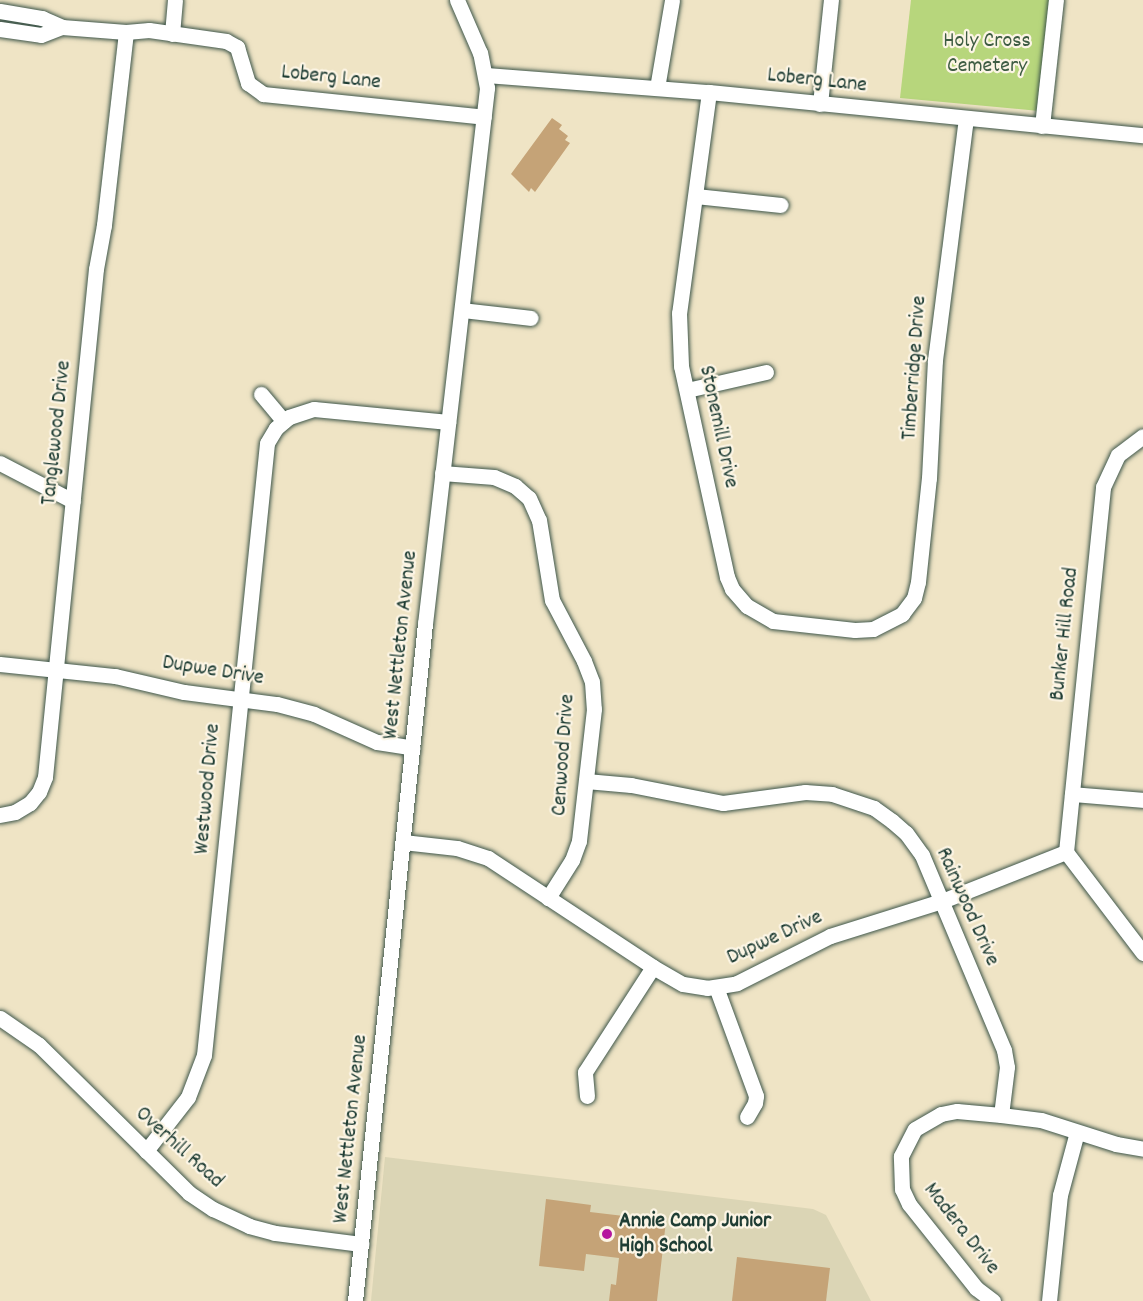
<!DOCTYPE html>
<style>
body{margin:0}
#map{position:relative;width:1143px;height:1301px;overflow:hidden;background:#efe4c5;font-family:Dekko,sans-serif}
div>[style]{position:absolute}
[style*='--x']{left:calc(var(--x)*1px);top:calc(var(--y)*1px);width:calc(var(--w)*1px);rotate:calc(var(--a)*1deg)}
.built>*{inset:0;background:#dbd5b5}
.green>*{inset:0;background:#b7d67c}
.building>*{inset:0;background:#c5a377}
.roads{filter:drop-shadow(0 0 2px #3e564a) drop-shadow(0 0 2px #3e564a)}
.minor>*{height:15px;margin:-7.5px;padding:0 7.5px;transform-origin:7.5px;border-radius:7.5px;background:#fff}
.dots>*{width:16px;height:16px;translate:-50% -50%;box-sizing:border-box;border:3px solid #fcf5e5;border-radius:50%}
span{translate:-50% -50%;white-space:nowrap;text-align:center;line-height:1.15;-webkit-text-stroke:4.5px #fcf5e5;paint-order:stroke}
.park-label{font-size:22px;color:#3d5c42}
.street-label{font-size:22px;color:#1f3d34}
.poi-label{font-size:22px;color:#1f3d34;font-weight:700}
.left{translate:0 -50%;text-align:left}
</style>
<div id="map">
<div class="built">
<i style="clip-path:polygon(385px 1157px,813px 1209px,826px 1215px,871px 1301px,371px 1301px)"></i>
</div>
<div class="green">
<i style="clip-path:polygon(911px 0,1051px 0,1039px 111px,900px 98px)"></i>
</div>
<div class="building">
<i style="clip-path:polygon(552px 118px,562px 125px,559px 129px,568px 136px,565px 140px,570px 143px,535px 192px,531px 188px,529px 192px,511px 174px)"></i>
<i style="clip-path:polygon(546px 1199px,591px 1205px,590px 1212px,666px 1221px,657px 1301px,609px 1301px,611px 1284px,616px 1285px,619px 1258px,586px 1254px,584px 1271px,539px 1266px)"></i>
<i style="clip-path:polygon(737px 1257px,830px 1268px,826px 1301px,732px 1301px)"></i>
</div>
<div class="roads">
<div class="minor">
<i style="--x:0;--y:11;--w:43;--a:9.5"></i>
<i style="--x:42;--y:18;--w:22;--a:24"></i>
<i style="--x:62;--y:27;--w:64;--a:4.5"></i>
<i style="--x:126;--y:32;--w:23;--a:-5"></i>
<i style="--x:149;--y:30;--w:78;--a:8.1"></i>
<i style="--x:226;--y:41;--w:13;--a:29"></i>
<i style="--x:237;--y:47;--w:38;--a:73"></i>
<i style="--x:248;--y:83;--w:19;--a:36"></i>
<i style="--x:263;--y:94;--w:222;--a:5.9"></i>
<i style="--x:0;--y:29;--w:41;--a:8.3"></i>
<i style="--x:41;--y:35;--w:22;--a:-21"></i>
<i style="--x:172;--y:34;--w:34;--a:-85"></i>
<i style="--x:486;--y:75;--w:224;--a:4.4"></i>
<i style="--x:709;--y:92;--w:436;--a:5.7"></i>
<i style="--x:657;--y:88;--w:89;--a:-80.3"></i>
<i style="--x:709;--y:92;--w:223;--a:97.7"></i>
<i style="--x:679;--y:313;--w:53;--a:87.8"></i>
<i style="--x:681;--y:366;--w:216;--a:77.7"></i>
<i style="--x:727;--y:577;--w:13;--a:67"></i>
<i style="--x:732;--y:589;--w:23;--a:49"></i>
<i style="--x:747;--y:606;--w:30;--a:30"></i>
<i style="--x:773;--y:621;--w:82;--a:6.3"></i>
<i style="--x:855;--y:630;--w:18;--a:-3"></i>
<i style="--x:873;--y:629;--w:33;--a:-27"></i>
<i style="--x:902;--y:614;--w:20;--a:-53"></i>
<i style="--x:914;--y:598;--w:16;--a:-76"></i>
<i style="--x:918;--y:582;--w:105;--a:-84"></i>
<i style="--x:929;--y:478;--w:118;--a:-87.1"></i>
<i style="--x:935;--y:360;--w:243;--a:-82.7"></i>
<i style="--x:820;--y:104;--w:105;--a:-84"></i>
<i style="--x:1042;--y:126;--w:127;--a:-83.7"></i>
<i style="--x:696;--y:196;--w:85;--a:6"></i>
<i style="--x:462;--y:310;--w:69;--a:6.6"></i>
<i style="--x:687;--y:390;--w:81;--a:-12.8"></i>
<i style="--x:261;--y:394;--w:35;--a:50"></i>
<i style="--x:0;--y:463;--w:82;--a:27.5"></i>
<i style="--x:442;--y:473;--w:52;--a:4.4"></i>
<i style="--x:494;--y:477;--w:23;--a:23"></i>
<i style="--x:515;--y:486;--w:18;--a:41"></i>
<i style="--x:529;--y:498;--w:24;--a:66"></i>
<i style="--x:539;--y:520;--w:81;--a:80.8"></i>
<i style="--x:552;--y:600;--w:69;--a:62.3"></i>
<i style="--x:584;--y:661;--w:22;--a:69"></i>
<i style="--x:592;--y:682;--w:27;--a:86"></i>
<i style="--x:594;--y:709;--w:133;--a:96.5"></i>
<i style="--x:579;--y:841;--w:20;--a:110"></i>
<i style="--x:572;--y:860;--w:45;--a:122.3"></i>
<i style="--x:0;--y:664;--w:116;--a:6"></i>
<i style="--x:115;--y:676;--w:71;--a:13.1"></i>
<i style="--x:184;--y:692;--w:94;--a:7.4"></i>
<i style="--x:277;--y:704;--w:38;--a:15"></i>
<i style="--x:314;--y:714;--w:69;--a:24"></i>
<i style="--x:377;--y:742;--w:36;--a:9"></i>
<i style="--x:586;--y:781;--w:45;--a:5.1"></i>
<i style="--x:631;--y:785;--w:94;--a:11.1"></i>
<i style="--x:723;--y:803;--w:83;--a:-7.6"></i>
<i style="--x:805;--y:792;--w:27;--a:4"></i>
<i style="--x:832;--y:794;--w:44;--a:18.4"></i>
<i style="--x:874;--y:808;--w:22;--a:36"></i>
<i style="--x:892;--y:821;--w:18;--a:41"></i>
<i style="--x:906;--y:833;--w:27;--a:54"></i>
<i style="--x:922;--y:855;--w:212;--a:67.2"></i>
<i style="--x:1004;--y:1050;--w:17;--a:80"></i>
<i style="--x:1007;--y:1067;--w:48;--a:97.1"></i>
<i style="--x:1072;--y:794;--w:71;--a:4.8"></i>
<i style="--x:0;--y:815;--w:15;--a:-11"></i>
<i style="--x:15;--y:812;--w:17;--a:-31"></i>
<i style="--x:30;--y:803;--w:14;--a:-51"></i>
<i style="--x:39;--y:792;--w:16;--a:-68"></i>
<i style="--x:45;--y:777;--w:511;--a:-84.27"></i>
<i style="--x:96;--y:269;--w:45;--a:-79.7"></i>
<i style="--x:104;--y:225;--w:194;--a:-83.5"></i>
<i style="--x:403;--y:842;--w:54;--a:6.3"></i>
<i style="--x:457;--y:848;--w:33;--a:18"></i>
<i style="--x:488;--y:858;--w:198;--a:33.4"></i>
<i style="--x:653;--y:967;--w:34;--a:30"></i>
<i style="--x:683;--y:984;--w:24;--a:9"></i>
<i style="--x:707;--y:988;--w:30;--a:-9"></i>
<i style="--x:737;--y:983;--w:104;--a:-26.8"></i>
<i style="--x:830;--y:936;--w:117;--a:-17.4"></i>
<i style="--x:942;--y:901;--w:133;--a:-21.6"></i>
<i style="--x:1066;--y:852;--w:367;--a:-84.2"></i>
<i style="--x:1103;--y:487;--w:35;--a:-65"></i>
<i style="--x:1118;--y:455;--w:31;--a:-37"></i>
<i style="--x:1066;--y:852;--w:127;--a:52.7"></i>
<i style="--x:716;--y:987;--w:116;--a:69.8"></i>
<i style="--x:756;--y:1096;--w:7;--a:98"></i>
<i style="--x:755;--y:1103;--w:16;--a:120"></i>
<i style="--x:0;--y:1018;--w:47;--a:34.7"></i>
<i style="--x:39;--y:1045;--w:211;--a:44.6"></i>
<i style="--x:189;--y:1193;--w:29;--a:34"></i>
<i style="--x:213;--y:1209;--w:40;--a:25"></i>
<i style="--x:249;--y:1226;--w:27;--a:15"></i>
<i style="--x:275;--y:1233;--w:87;--a:7.3"></i>
<i style="--x:587;--y:1096;--w:24;--a:-95"></i>
<i style="--x:585;--y:1072;--w:125;--a:-57.1"></i>
<i style="--x:146;--y:1151;--w:68;--a:-52.1"></i>
<i style="--x:188;--y:1097;--w:45;--a:-69.1"></i>
<i style="--x:204;--y:1055;--w:615;--a:-84.12"></i>
<i style="--x:267;--y:443;--w:17;--a:-59"></i>
<i style="--x:276;--y:428;--w:17;--a:-40"></i>
<i style="--x:289;--y:417;--w:26;--a:-18"></i>
<i style="--x:314;--y:409;--w:135;--a:5.5"></i>
<i style="--x:355;--y:1301;--w:681;--a:-84.1"></i>
<i style="--x:425;--y:624;--w:540;--a:-83.4"></i>
<i style="--x:487;--y:88;--w:36;--a:-101"></i>
<i style="--x:480;--y:53;--w:58;--a:-113.5"></i>
<i style="--x:993;--y:1301;--w:21;--a:-143"></i>
<i style="--x:976;--y:1288;--w:107;--a:-128.6"></i>
<i style="--x:909;--y:1204;--w:17;--a:-115"></i>
<i style="--x:902;--y:1189;--w:33;--a:-92"></i>
<i style="--x:901;--y:1156;--w:30;--a:-63"></i>
<i style="--x:915;--y:1129;--w:30;--a:-30"></i>
<i style="--x:941;--y:1114;--w:16;--a:-11"></i>
<i style="--x:957;--y:1111;--w:44;--a:5.2"></i>
<i style="--x:1001;--y:1115;--w:40;--a:7.1"></i>
<i style="--x:1041;--y:1120;--w:79;--a:17.7"></i>
<i style="--x:1116;--y:1144;--w:27;--a:10"></i>
<i style="--x:1049;--y:1301;--w:107;--a:-84.1"></i>
<i style="--x:1060;--y:1195;--w:65;--a:-74.9"></i>
</div>
</div>
<div class="dots">
<i style="left:607px;top:1234px;background:#b5179e"></i>
</div>
<div class="park-label">
<span style="left:987px;top:54px">Holy Cross<br>Cemetery</span>
</div>
<div class="street-label">
<span style="left:331px;top:78px;rotate:6deg">Loberg Lane</span>
<span style="left:817px;top:81px;rotate:6deg">Loberg Lane</span>
<span style="left:915px;top:368px;rotate:-86deg">Timberridge Drive</span>
<span style="left:718px;top:427px;rotate:78deg">Stonemill Drive</span>
<span style="left:57px;top:433px;rotate:-84deg">Tanglewood Drive</span>
<span style="left:1065px;top:634px;rotate:-84deg">Bunker Hill Road</span>
<span style="left:401px;top:645px;rotate:-84deg">West Nettleton Avenue</span>
<span style="left:213px;top:671px;rotate:9deg">Dupwe Drive</span>
<span style="left:564px;top:755px;rotate:-86deg">Cenwood Drive</span>
<span style="left:208px;top:789px;rotate:-85deg">Westwood Drive</span>
<span style="left:967px;top:907px;rotate:66deg">Rainwood Drive</span>
<span style="left:775px;top:938px;rotate:-25deg">Dupwe Drive</span>
<span style="left:351px;top:1129px;rotate:-84deg">West Nettleton Avenue</span>
<span style="left:179px;top:1148px;rotate:42deg">Overhill Road</span>
<span style="left:961px;top:1229px;rotate:52deg">Madera Drive</span>
</div>
<div class="poi-label">
<span class="left" style="left:619px;top:1234px">Annie Camp Junior<br>High School</span>
</div>
</div>
